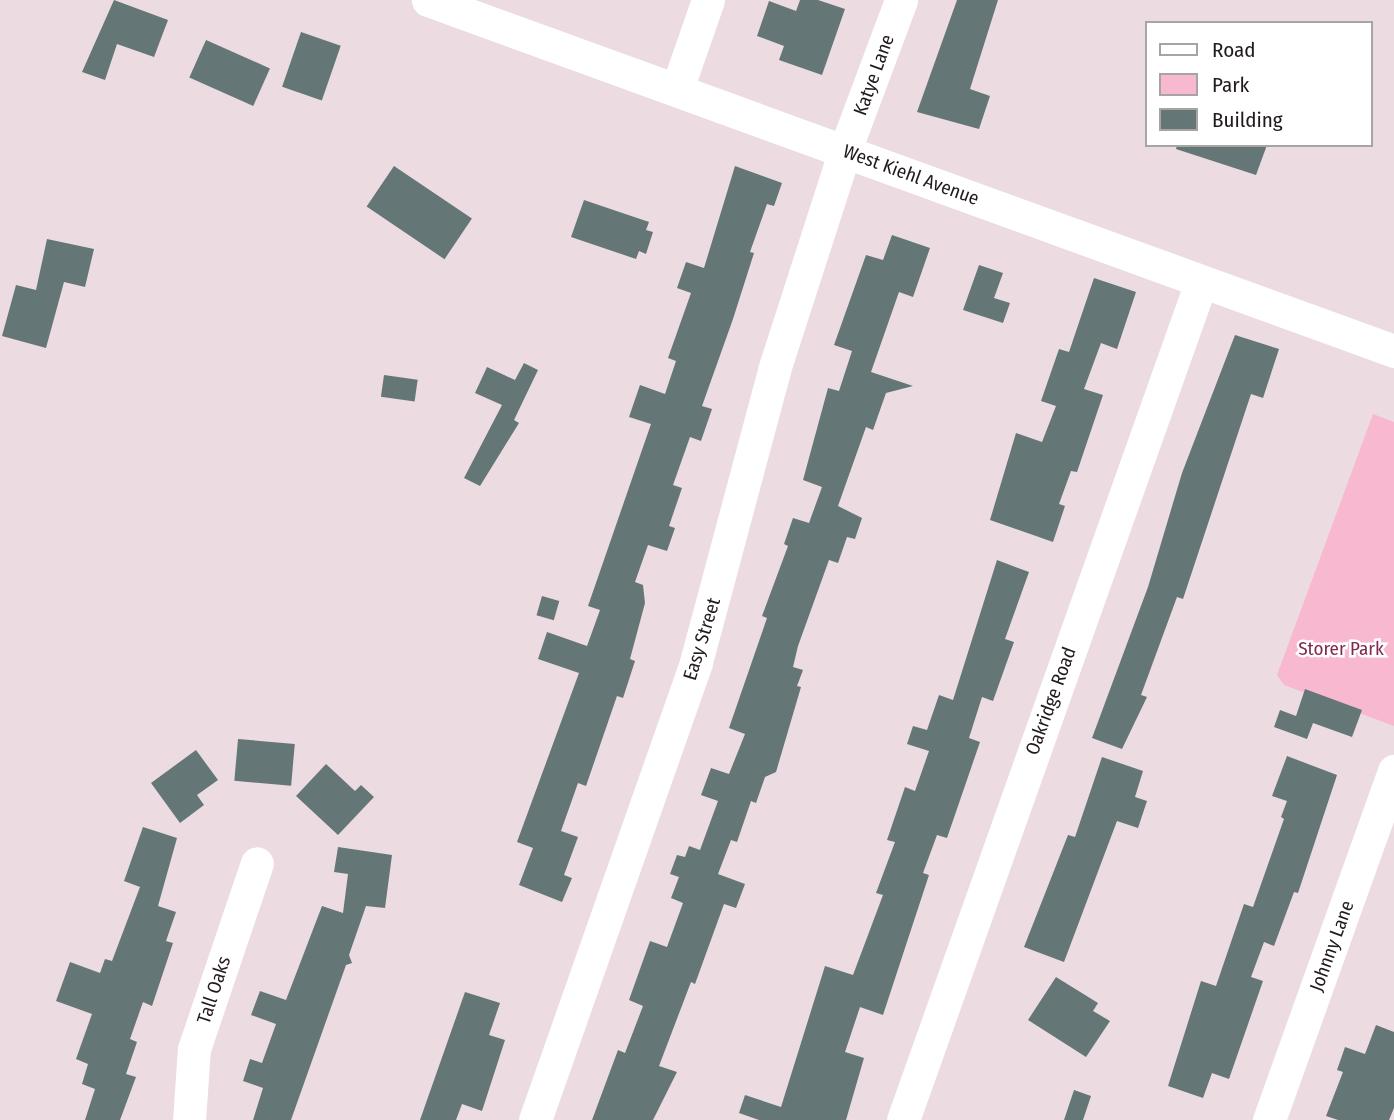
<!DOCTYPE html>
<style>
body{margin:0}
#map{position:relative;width:1394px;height:1120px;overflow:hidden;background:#ecdbe1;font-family:"Fira Sans Condensed",sans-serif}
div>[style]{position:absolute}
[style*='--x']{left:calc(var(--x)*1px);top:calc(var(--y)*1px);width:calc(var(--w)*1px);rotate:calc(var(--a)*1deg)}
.green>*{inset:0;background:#f8b9d0}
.building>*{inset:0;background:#657677;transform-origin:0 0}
.minor>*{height:33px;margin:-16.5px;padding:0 16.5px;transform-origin:16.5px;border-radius:16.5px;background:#fff}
span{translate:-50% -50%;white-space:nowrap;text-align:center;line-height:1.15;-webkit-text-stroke:5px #fff;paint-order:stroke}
.street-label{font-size:19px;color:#211b1d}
.park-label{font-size:19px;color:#812952}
.legend{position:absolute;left:1145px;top:21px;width:228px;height:126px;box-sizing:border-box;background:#fff;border:2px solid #a6a4a5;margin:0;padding:9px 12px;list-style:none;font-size:21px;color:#211b1d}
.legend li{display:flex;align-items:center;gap:14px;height:35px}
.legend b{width:35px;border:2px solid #a6a4a5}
</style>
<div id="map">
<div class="green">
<i style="clip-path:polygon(1373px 414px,1394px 422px,1394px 726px,1284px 685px,1277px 675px)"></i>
</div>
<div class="building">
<i style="clip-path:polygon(114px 0,168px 20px,154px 57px,117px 44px,105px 80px,82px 72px)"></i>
<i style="clip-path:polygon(800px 0,818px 0,845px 9px,822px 75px,779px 60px,784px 46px,757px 36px,769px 1px,796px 11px)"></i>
<i style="clip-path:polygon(957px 0,998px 0,970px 89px,990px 96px,979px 129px,917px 112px)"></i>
<i style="left:301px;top:32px;width:42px;height:58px;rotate:19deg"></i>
<i style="left:206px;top:40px;width:70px;height:41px;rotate:24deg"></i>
<i style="clip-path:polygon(1177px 145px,1267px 145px,1256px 175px,1176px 149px)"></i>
<i style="left:394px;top:166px;width:94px;height:49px;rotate:34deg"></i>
<i style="clip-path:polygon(735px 166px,782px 183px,774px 206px,767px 204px,750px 252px,754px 253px,733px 319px,702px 406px,712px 409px,701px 441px,690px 437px,673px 485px,682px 488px,669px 526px,675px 528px,667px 551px,648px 545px,635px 582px,643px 585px,645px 603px,630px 659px,635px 661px,623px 698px,617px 696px,586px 786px,578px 783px,561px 831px,578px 837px,564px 875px,572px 878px,562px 902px,519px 885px,533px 848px,517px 842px,579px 673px,538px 659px,547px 632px,587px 646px,600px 610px,588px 606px,651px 424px,629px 417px,640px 385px,665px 394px,676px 361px,668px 358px,691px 293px,677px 288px,686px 262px,704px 268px)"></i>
<i style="clip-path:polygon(584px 200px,649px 222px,646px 230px,653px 232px,646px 254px,639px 251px,636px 259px,571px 237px)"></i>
<i style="clip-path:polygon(892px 235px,930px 248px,913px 297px,899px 292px,871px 372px,913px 386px,886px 393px,873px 430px,866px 427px,838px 506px,862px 518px,855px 539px,847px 537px,838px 563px,829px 560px,798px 646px,793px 667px,803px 670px,797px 686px,801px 687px,776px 772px,765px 777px,756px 803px,751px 801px,737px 842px,731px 840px,718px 874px,745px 884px,736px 908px,724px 904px,695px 984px,691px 982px,659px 1066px,677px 1072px,653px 1120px,592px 1120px,618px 1050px,625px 1053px,643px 1006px,629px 1000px,650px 941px,667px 947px,683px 903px,671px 898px,679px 877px,670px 874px,677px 855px,685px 857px,689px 846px,700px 850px,718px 801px,701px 795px,711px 768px,729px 774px,745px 734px,729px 728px,767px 618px,762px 616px,788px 546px,784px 544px,793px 518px,809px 523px,822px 487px,803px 480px,828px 388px,839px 391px,852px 351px,834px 345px,866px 255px,883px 260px)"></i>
<i style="clip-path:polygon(47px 239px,94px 249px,85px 287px,64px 282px,46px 348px,2px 336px,16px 285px,36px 290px)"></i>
<i style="clip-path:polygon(979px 265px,1003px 273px,994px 298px,1010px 303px,1003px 323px,963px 310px)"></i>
<i style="clip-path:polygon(1094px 278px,1136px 292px,1117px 349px,1101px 343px,1084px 389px,1103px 395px,1077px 472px,1071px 471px,1059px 504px,1065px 506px,1053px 542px,990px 520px,1016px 433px,1042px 442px,1056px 406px,1041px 401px,1059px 349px,1069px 352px)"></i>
<i style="clip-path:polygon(1235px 335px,1279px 349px,1263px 398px,1251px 394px,1183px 599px,1177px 597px,1141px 695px,1147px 697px,1122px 749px,1092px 738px,1148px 587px,1182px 473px)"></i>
<i style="clip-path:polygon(524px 363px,538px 370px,514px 420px,519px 423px,480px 486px,464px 478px,502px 405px,475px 393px,487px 367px,515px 380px)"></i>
<i style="left:384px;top:375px;width:34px;height:22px;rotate:8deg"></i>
<i style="clip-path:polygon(997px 560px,1029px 572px,1005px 639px,1014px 642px,993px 701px,982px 697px,969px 738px,980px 742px,947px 838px,937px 835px,923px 873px,929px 875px,883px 1015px,860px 1007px,845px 1052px,864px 1058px,846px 1120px,759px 1120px,739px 1113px,745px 1095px,781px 1107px,825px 966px,853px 975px,883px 895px,876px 893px,895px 842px,887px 840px,905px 787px,915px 791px,929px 751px,907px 744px,913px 726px,927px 730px,939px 695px,953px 700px)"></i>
<i style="left:542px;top:596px;width:18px;height:20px;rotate:16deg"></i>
<i style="clip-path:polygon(1305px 689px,1362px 710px,1352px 737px,1313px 723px,1307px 739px,1274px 727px,1280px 710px,1296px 716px)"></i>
<i style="left:238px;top:739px;width:57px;height:42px;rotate:5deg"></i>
<i style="clip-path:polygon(196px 750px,218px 780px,197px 795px,204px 805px,180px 823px,151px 783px)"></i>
<i style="clip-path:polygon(1287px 756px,1337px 775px,1298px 893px,1294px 892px,1274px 946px,1264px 942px,1251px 977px,1263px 981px,1229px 1079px,1212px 1073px,1203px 1098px,1168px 1086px,1201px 981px,1216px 986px,1244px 904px,1253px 907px,1284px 819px,1281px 817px,1287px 801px,1272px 796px)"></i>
<i style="clip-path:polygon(1102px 757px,1143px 771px,1135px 797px,1147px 801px,1138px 828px,1117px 821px,1064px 962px,1024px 947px,1068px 835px,1075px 837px)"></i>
<i style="clip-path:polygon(326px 764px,355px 791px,361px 785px,374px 797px,338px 835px,296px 796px)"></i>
<i style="clip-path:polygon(143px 827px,177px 838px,158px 906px,176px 912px,166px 941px,173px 943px,152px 1006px,143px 1002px,130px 1039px,137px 1042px,126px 1074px,136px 1077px,120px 1120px,85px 1120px,95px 1089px,82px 1084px,88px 1064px,76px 1059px,92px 1014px,56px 1001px,70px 962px,100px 973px,105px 959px,112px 961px,140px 887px,124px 881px)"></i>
<i style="clip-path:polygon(338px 847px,392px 855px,385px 908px,366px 906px,349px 955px,352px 963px,346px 965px,291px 1120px,253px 1120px,263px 1088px,243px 1081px,250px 1059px,262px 1063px,276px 1024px,251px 1015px,260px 991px,286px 1000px,322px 906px,343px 913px,348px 874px,334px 872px)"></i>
<i style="clip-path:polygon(1056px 977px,1098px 1003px,1093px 1011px,1110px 1021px,1086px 1057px,1028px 1020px)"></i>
<i style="clip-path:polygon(465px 992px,500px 1003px,489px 1035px,505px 1040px,482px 1111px,462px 1104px,456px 1120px,420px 1120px)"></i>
<i style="clip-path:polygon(1376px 1025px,1394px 1032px,1394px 1108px,1389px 1120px,1338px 1120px,1326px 1116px,1343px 1072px,1337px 1070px,1345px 1047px,1365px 1054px)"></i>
<i style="clip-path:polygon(1074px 1090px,1091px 1096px,1083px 1120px,1064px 1120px)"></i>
</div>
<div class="minor">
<i style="--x:428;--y:0;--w:1028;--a:19.97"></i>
<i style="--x:677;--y:89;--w:94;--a:-70.8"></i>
<i style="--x:189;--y:1120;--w:71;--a:-86"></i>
<i style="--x:194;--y:1049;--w:196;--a:-71.3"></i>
<i style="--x:535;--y:1120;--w:485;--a:-70.6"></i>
<i style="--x:696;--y:662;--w:302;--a:-75"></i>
<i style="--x:774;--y:370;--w:231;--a:-72.1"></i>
<i style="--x:845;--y:150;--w:160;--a:-69.5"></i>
<i style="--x:903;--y:1120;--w:889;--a:-70.42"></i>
<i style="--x:1269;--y:1120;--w:371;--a:-70.3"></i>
</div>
<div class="street-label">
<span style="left:874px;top:75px;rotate:-70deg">Katye Lane</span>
<span style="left:911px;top:175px;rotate:20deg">West Kiehl Avenue</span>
<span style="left:702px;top:639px;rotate:-73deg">Easy Street</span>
<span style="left:1051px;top:701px;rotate:-70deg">Oakridge Road</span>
<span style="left:1332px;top:946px;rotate:-70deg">Johnny Lane</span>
<span style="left:214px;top:990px;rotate:-72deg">Tall Oaks</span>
</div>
<div class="park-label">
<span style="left:1341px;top:649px">Storer Park</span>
</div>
<ul class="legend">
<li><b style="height:9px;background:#fff"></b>Road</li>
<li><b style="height:19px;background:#f8b9d0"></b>Park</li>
<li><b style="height:19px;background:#657677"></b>Building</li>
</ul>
</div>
